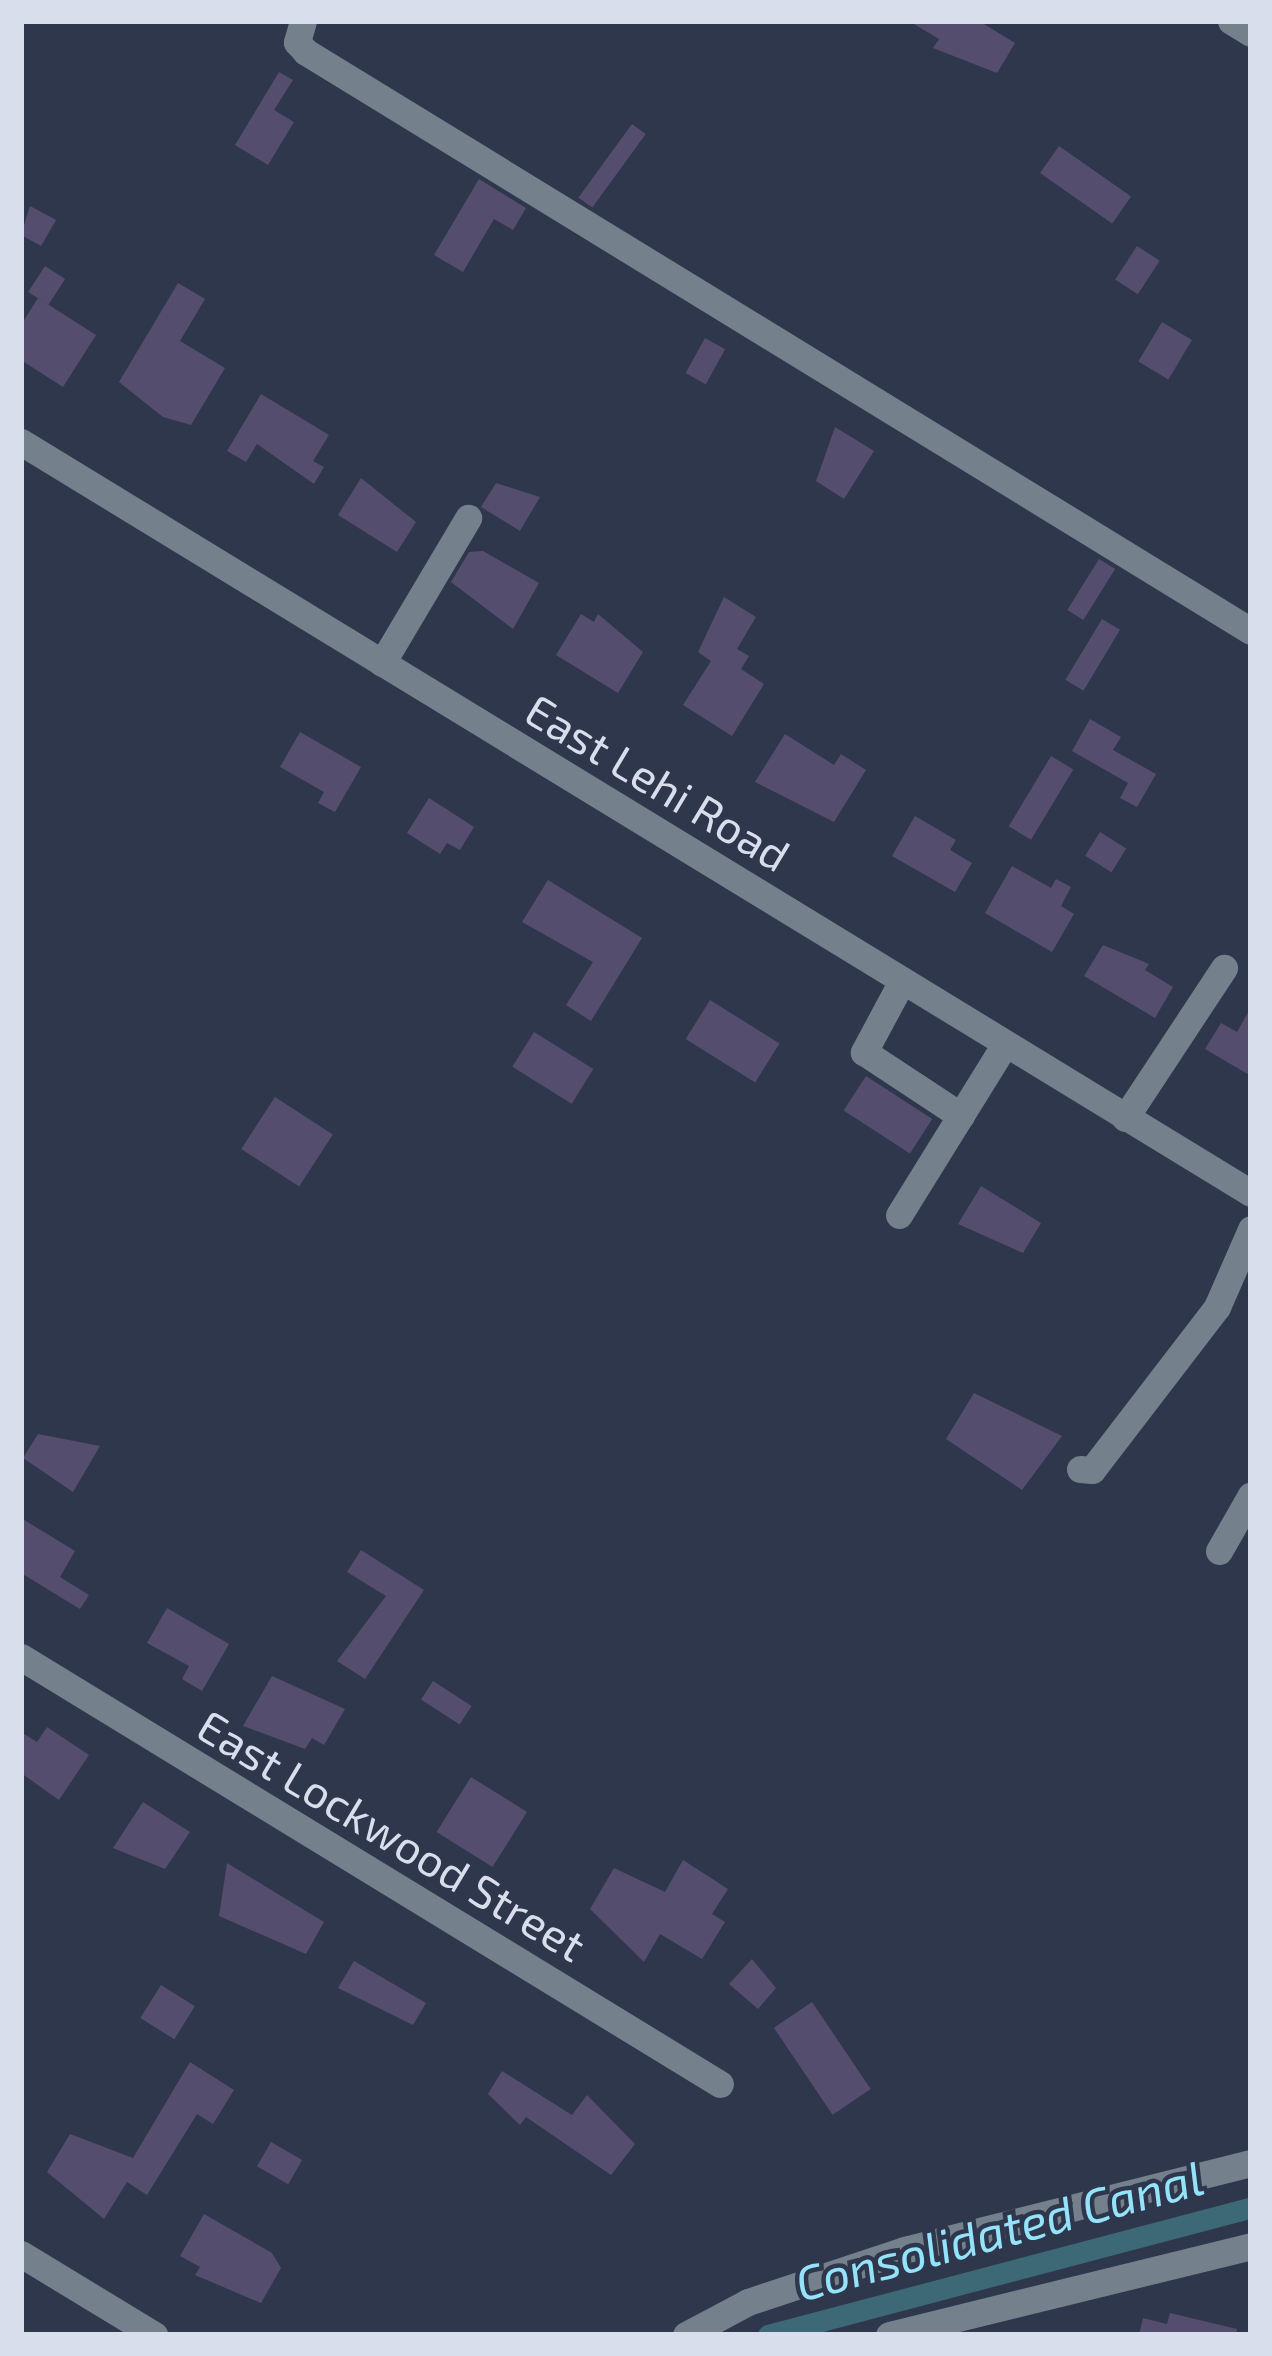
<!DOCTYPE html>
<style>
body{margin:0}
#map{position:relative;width:1272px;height:2356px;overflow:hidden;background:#2f374c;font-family:"Exo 2",sans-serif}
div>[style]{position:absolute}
.canal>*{height:21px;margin:-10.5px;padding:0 10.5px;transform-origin:10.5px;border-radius:10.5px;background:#3d6977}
.building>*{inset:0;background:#554d6e;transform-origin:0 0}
.minor>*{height:27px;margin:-13.5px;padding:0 13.5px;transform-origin:13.5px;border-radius:13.5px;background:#74818d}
span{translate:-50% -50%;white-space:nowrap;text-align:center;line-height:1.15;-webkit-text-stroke:9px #2f374c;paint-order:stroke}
.street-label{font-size:45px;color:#d9deec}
.water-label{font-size:48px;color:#95e3fb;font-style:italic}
.frame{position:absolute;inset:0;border:24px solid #d9deec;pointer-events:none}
</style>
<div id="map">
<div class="canal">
<i style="left:768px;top:2335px;width:500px;rotate:-14.8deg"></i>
</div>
<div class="building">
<i style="clip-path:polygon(909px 21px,979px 21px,1015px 43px,997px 73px,933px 48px,939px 39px)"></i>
<i style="clip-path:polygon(279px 72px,293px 80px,274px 110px,294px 122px,268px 165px,235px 145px)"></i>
<i style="left:632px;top:124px;width:17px;height:91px;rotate:36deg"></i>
<i style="left:1059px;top:146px;width:88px;height:33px;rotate:35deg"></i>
<i style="clip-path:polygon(479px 179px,526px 208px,513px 230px,494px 219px,463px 272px,434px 255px)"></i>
<i style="clip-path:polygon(30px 206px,56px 220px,41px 246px,21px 235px)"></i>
<i style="left:1137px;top:246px;width:27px;height:40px;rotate:33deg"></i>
<i style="left:45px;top:266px;width:24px;height:31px;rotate:33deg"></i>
<i style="clip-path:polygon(178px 283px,205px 299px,180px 341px,225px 368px,191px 425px,163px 417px,119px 382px)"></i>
<i style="clip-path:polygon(38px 298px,96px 335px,63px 387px,24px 362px,21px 325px)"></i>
<i style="left:1162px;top:322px;width:35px;height:46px;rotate:31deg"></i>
<i style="left:705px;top:338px;width:23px;height:40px;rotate:29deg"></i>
<i style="clip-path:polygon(261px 394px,329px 435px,313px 461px,324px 467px,314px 484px,257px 444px,246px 462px,227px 451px)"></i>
<i style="clip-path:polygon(835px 427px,874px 451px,844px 499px,816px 481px)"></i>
<i style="clip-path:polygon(361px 478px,416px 522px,397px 552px,338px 515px)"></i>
<i style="clip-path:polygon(496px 483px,540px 497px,520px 531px,481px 507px)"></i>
<i style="clip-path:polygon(483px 551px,539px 583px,513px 629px,451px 582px,469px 552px)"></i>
<i style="left:1099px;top:559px;width:19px;height:60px;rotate:32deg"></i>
<i style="clip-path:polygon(724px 597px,756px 617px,737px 649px,749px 656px,741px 669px,764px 684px,732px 736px,683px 705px,711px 661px,698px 652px)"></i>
<i style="clip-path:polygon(581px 614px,594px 622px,598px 614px,643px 652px,618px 693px,556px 655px)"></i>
<i style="left:1102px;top:619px;width:21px;height:71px;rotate:31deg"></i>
<i style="clip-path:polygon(1090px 719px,1121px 737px,1113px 750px,1156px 774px,1137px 807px,1120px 798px,1128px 783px,1072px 751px)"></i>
<i style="clip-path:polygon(300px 732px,361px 767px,335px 812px,318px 803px,324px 792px,280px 767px)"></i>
<i style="clip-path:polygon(785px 734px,834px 765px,841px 754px,866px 770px,834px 822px,755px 782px)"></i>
<i style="left:1051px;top:756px;width:26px;height:82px;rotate:31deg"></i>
<i style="clip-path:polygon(429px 798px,474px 827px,460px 850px,447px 843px,440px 854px,407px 833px)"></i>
<i style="clip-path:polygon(915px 816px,956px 840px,950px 850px,972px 863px,955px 892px,892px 856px)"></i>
<i style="left:1100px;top:832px;width:31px;height:28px;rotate:32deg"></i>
<i style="clip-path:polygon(1012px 866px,1051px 888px,1056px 879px,1071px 887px,1061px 906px,1074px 914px,1052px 952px,985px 913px)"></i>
<i style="clip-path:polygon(548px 880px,642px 938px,591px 1021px,566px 1005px,593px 962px,522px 922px)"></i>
<i style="clip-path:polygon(1103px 945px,1149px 964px,1145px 970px,1173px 987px,1155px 1018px,1084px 976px)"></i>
<i style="left:710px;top:1000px;width:82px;height:46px;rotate:32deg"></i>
<i style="clip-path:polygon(1251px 1007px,1251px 1076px,1205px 1049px,1221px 1023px,1237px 1032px)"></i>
<i style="left:534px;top:1032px;width:70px;height:41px;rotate:32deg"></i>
<i style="left:866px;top:1076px;width:79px;height:41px;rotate:33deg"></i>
<i style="left:275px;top:1097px;width:69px;height:62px;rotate:33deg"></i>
<i style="clip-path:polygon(981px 1186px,1041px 1223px,1023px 1253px,958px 1224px)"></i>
<i style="clip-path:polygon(974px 1393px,1062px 1436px,1022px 1490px,946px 1439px)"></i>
<i style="clip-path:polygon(38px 1434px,100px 1446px,73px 1492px,23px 1458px)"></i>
<i style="clip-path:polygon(21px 1518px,75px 1551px,60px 1577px,89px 1595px,80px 1609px,21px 1573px)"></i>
<i style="clip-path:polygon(361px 1550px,424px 1590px,365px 1679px,337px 1661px,386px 1596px,347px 1572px)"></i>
<i style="clip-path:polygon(167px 1608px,229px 1644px,202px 1691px,182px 1679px,189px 1666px,147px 1643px)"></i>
<i style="clip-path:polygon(272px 1676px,345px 1709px,324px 1745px,312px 1738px,305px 1749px,243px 1726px)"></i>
<i style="left:433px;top:1681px;width:46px;height:22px;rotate:33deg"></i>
<i style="clip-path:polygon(47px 1727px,89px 1755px,59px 1800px,21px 1773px,21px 1732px,37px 1742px)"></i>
<i style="left:471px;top:1777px;width:66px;height:65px;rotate:32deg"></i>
<i style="clip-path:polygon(143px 1802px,190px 1832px,165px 1869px,113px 1848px)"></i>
<i style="clip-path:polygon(683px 1860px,728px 1889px,712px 1914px,725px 1922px,702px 1959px,660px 1934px,644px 1962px,590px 1909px,614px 1868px,665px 1892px)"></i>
<i style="clip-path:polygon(227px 1863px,324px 1922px,306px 1954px,219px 1916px)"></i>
<i style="clip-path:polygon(752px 1959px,776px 1988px,758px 2009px,729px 1984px)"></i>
<i style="clip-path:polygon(354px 1961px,426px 2003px,413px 2025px,338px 1988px)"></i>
<i style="left:161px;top:1985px;width:40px;height:39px;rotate:32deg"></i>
<i style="left:812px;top:2002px;width:105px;height:46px;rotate:56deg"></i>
<i style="clip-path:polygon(190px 2062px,234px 2090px,213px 2124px,197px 2114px,147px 2195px,127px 2182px,104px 2219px,47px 2172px,70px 2134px,133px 2158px)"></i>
<i style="clip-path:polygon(502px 2071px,572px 2115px,587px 2095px,635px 2144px,611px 2175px,526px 2117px,520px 2125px,488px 2094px)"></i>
<i style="left:271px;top:2142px;width:36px;height:28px;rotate:30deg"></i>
<i style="clip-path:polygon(204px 2214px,272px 2253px,281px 2268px,261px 2303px,195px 2275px,200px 2267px,180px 2256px)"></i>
<i style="clip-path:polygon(1170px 2313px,1237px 2329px,1236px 2335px,1139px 2335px,1143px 2318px,1167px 2324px)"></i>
</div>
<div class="minor">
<i style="left:303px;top:21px;width:22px;rotate:106deg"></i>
<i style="left:297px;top:42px;width:13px;rotate:48deg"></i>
<i style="left:306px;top:52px;width:1108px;rotate:31.5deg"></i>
<i style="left:1231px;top:21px;width:23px;rotate:31deg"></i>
<i style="left:21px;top:442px;width:1441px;rotate:31.41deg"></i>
<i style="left:382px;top:663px;width:169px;rotate:-59.3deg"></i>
<i style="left:902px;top:981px;width:81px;rotate:118.2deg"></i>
<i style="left:864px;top:1052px;width:116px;rotate:33.4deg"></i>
<i style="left:1125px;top:1118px;width:180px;rotate:-56.6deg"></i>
<i style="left:899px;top:1215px;width:201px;rotate:-58.2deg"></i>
<i style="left:1080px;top:1469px;width:12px;rotate:5deg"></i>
<i style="left:1092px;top:1470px;width:205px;rotate:-52.5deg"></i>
<i style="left:1217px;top:1307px;width:85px;rotate:-66.4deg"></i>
<i style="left:1219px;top:1551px;width:64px;rotate:-60.3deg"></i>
<i style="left:21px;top:1657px;width:819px;rotate:31.42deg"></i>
<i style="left:21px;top:2254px;width:156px;rotate:31.3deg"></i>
<i style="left:686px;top:2335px;width:70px;rotate:-28deg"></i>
<i style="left:748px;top:2302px;width:164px;rotate:-18.4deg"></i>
<i style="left:904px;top:2250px;width:358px;rotate:-14.1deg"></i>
<i style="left:889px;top:2335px;width:373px;rotate:-13.8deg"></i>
</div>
<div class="street-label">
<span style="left:658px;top:782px;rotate:31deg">East Lehi Road</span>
<span style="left:392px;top:1835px;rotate:31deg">East Lockwood Street</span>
</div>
<div class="water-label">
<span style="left:999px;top:2230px;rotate:-15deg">Consolidated Canal</span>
</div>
<div class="frame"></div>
</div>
